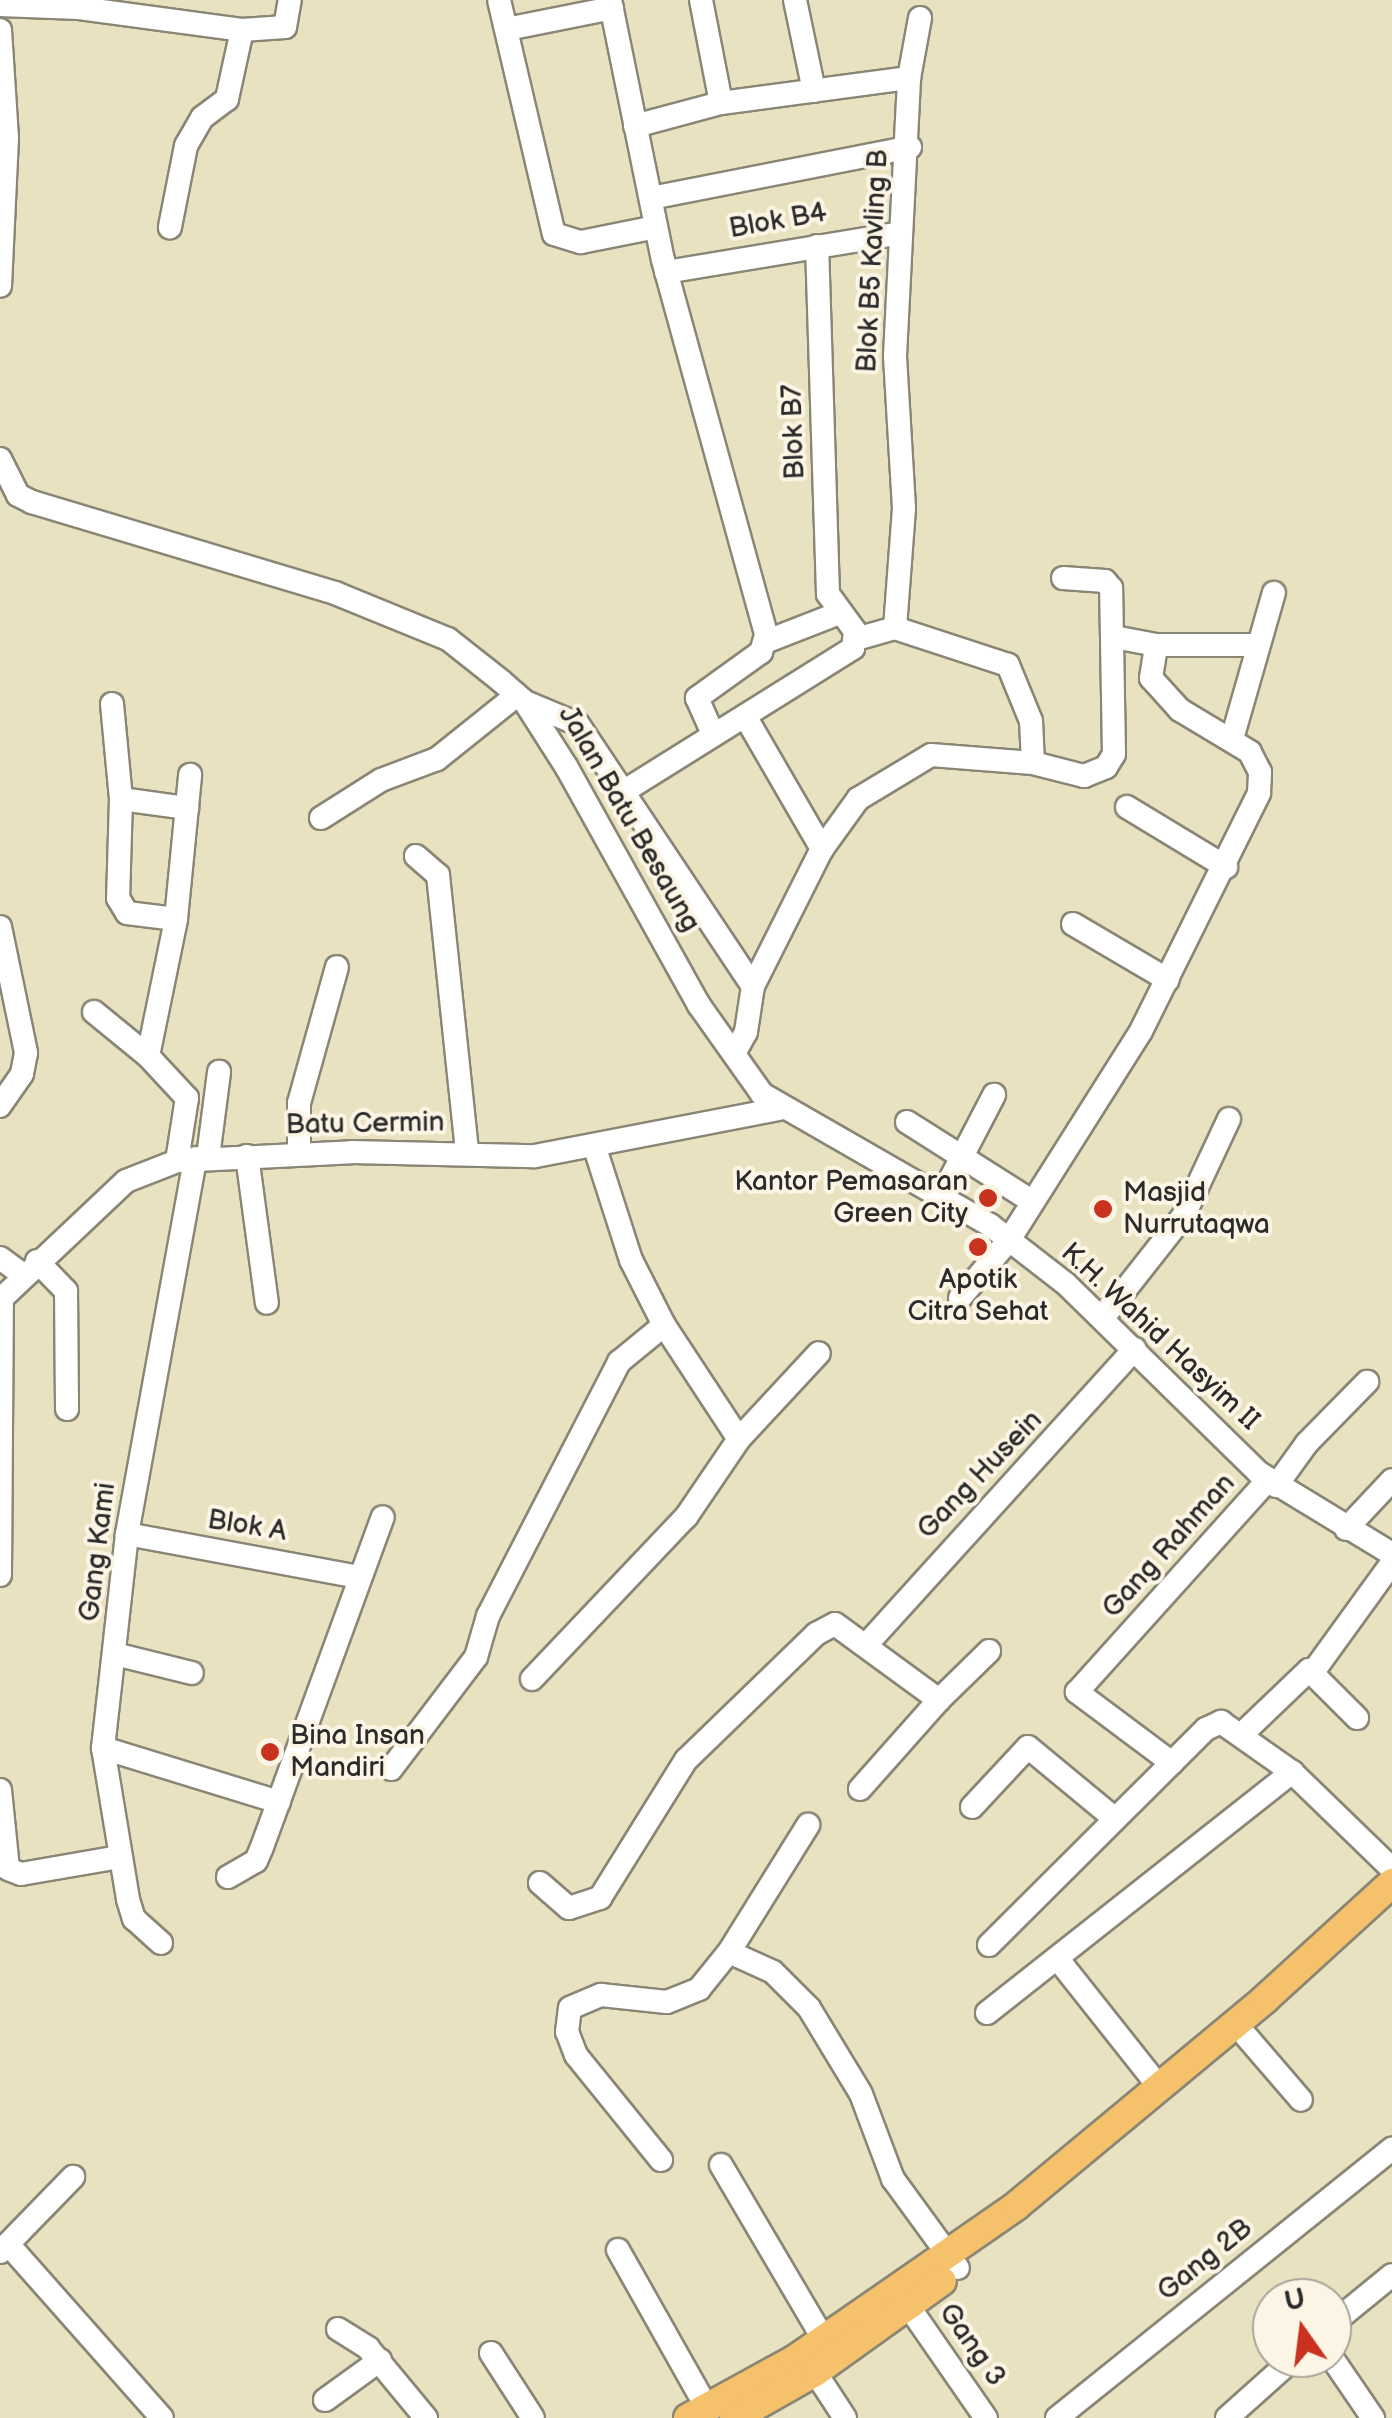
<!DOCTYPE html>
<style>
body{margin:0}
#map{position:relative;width:1392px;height:2418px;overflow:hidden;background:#e9e2c0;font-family:"Balsamiq Sans",sans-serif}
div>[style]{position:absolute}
.roads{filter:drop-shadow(2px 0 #8a8676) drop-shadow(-2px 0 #8a8676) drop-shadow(0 2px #8a8676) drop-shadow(0 -2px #8a8676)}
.minor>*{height:22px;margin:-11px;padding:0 11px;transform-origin:11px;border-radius:11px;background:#fff}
.major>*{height:28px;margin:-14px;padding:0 14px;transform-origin:14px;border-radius:14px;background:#f5c16b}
.dots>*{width:28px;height:28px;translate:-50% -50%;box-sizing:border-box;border:5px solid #fcf5e5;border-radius:50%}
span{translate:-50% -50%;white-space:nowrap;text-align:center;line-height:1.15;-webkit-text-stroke:8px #fcf5e5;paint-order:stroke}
.street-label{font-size:28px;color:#2b2b2b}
.poi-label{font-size:28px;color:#2b2b2b}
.right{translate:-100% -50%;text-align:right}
.left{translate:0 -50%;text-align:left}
.north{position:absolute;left:1252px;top:2278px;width:100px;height:100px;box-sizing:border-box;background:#fcf5e5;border:2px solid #a8a49b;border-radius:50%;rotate:346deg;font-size:28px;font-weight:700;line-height:40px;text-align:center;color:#2b2b2b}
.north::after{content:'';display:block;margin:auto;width:35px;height:45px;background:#c8321e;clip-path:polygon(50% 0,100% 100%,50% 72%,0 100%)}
</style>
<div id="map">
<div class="roads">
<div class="minor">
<i style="left:499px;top:0;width:240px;rotate:76.8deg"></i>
<i style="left:554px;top:234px;width:28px;rotate:17deg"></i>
<i style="left:581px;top:242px;width:76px;rotate:-11.3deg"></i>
<i style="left:610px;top:0;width:265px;rotate:78.5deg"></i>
<i style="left:663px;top:260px;width:389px;rotate:74.6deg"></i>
<i style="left:766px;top:635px;width:18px;rotate:106deg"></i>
<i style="left:761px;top:652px;width:79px;rotate:144.3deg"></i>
<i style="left:697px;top:698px;width:39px;rotate:66deg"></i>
<i style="left:701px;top:0;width:105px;rotate:79deg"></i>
<i style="left:795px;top:0;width:93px;rotate:78.2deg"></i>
<i style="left:0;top:5px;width:79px;rotate:2.2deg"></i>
<i style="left:79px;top:8px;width:164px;rotate:7.7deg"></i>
<i style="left:242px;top:30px;width:71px;rotate:102.3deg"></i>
<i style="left:227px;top:99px;width:31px;rotate:143deg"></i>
<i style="left:202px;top:118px;width:32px;rotate:120deg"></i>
<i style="left:186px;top:146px;width:83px;rotate:101.2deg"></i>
<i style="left:507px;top:29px;width:107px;rotate:-11.3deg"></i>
<i style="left:0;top:30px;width:108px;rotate:86.3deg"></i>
<i style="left:7px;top:138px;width:148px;rotate:92.7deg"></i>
<i style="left:242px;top:30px;width:43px;rotate:-4deg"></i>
<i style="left:285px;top:27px;width:27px;rotate:-80deg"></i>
<i style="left:635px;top:126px;width:89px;rotate:-15deg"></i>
<i style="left:721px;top:103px;width:190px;rotate:-7.6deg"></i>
<i style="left:651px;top:198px;width:264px;rotate:-11.1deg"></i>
<i style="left:666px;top:272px;width:238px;rotate:-9.4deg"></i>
<i style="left:0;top:459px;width:40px;rotate:63.4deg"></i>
<i style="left:18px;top:495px;width:16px;rotate:27deg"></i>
<i style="left:32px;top:502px;width:316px;rotate:16.7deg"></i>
<i style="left:335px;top:593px;width:122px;rotate:22.2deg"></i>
<i style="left:448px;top:639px;width:68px;rotate:38.4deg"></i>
<i style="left:501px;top:681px;width:32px;rotate:41deg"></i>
<i style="left:525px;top:702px;width:78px;rotate:57.5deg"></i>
<i style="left:567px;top:768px;width:271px;rotate:60.9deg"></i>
<i style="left:699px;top:1005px;width:109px;rotate:54.7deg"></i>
<i style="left:762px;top:1094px;width:263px;rotate:29.9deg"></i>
<i style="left:990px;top:1225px;width:96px;rotate:37.8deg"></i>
<i style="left:1066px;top:1284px;width:270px;rotate:44.4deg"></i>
<i style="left:1259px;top:1473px;width:156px;rotate:31.3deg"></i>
<i style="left:895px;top:628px;width:120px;rotate:-85.7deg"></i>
<i style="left:904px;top:508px;width:152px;rotate:-93.4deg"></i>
<i style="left:895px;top:356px;width:278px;rotate:-87.1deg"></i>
<i style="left:909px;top:78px;width:61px;rotate:-79.6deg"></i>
<i style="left:1114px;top:637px;width:43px;rotate:10.8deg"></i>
<i style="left:1156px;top:645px;width:101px"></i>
<i style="left:765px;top:642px;width:77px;rotate:-21.3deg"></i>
<i style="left:525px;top:702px;width:57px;rotate:22.5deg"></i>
<i style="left:578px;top:724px;width:315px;rotate:56.3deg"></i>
<i style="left:753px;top:986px;width:47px;rotate:98.7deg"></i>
<i style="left:746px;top:1032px;width:25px;rotate:119deg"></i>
<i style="left:112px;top:704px;width:95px;rotate:84.6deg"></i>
<i style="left:121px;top:799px;width:99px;rotate:91.7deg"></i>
<i style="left:118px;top:898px;width:17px;rotate:59deg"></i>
<i style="left:127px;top:913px;width:49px;rotate:7deg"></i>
<i style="left:745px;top:716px;width:154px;rotate:59.9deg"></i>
<i style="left:1232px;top:739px;width:152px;rotate:-74deg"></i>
<i style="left:1033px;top:763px;width:53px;rotate:14.3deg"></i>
<i style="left:1084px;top:776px;width:24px;rotate:-22deg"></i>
<i style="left:1106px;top:767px;width:15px;rotate:-58deg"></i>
<i style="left:1114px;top:754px;width:166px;rotate:-91deg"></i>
<i style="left:1111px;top:588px;width:9px;rotate:-131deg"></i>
<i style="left:1105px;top:581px;width:42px;rotate:-175.9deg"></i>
<i style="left:626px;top:790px;width:268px;rotate:-32deg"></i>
<i style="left:853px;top:648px;width:17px;rotate:-83deg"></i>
<i style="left:855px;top:631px;width:46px;rotate:-126.1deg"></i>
<i style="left:828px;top:594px;width:348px;rotate:-91.8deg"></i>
<i style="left:121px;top:799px;width:67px;rotate:7.8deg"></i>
<i style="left:1127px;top:807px;width:116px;rotate:31.2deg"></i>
<i style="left:321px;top:818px;width:71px;rotate:-32.3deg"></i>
<i style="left:381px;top:780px;width:60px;rotate:-20.6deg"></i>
<i style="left:437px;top:759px;width:102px;rotate:-38.7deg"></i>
<i style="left:416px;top:856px;width:29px;rotate:41deg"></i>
<i style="left:438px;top:875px;width:279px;rotate:84deg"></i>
<i style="left:1073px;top:924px;width:110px;rotate:30.5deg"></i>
<i style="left:0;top:927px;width:129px;rotate:78.3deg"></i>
<i style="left:26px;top:1053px;width:21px;rotate:101deg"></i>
<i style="left:22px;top:1074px;width:39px;rotate:125deg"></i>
<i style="left:753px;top:986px;width:153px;rotate:-63.3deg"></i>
<i style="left:822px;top:849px;width:62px;rotate:-54.2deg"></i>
<i style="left:858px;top:799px;width:85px;rotate:-31.1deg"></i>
<i style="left:931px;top:755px;width:102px;rotate:4.5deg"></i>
<i style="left:1033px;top:763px;width:42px;rotate:-92.7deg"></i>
<i style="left:1031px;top:721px;width:61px;rotate:-112.3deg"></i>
<i style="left:1008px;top:665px;width:119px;rotate:-161.9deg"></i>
<i style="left:895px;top:628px;width:41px;rotate:164.2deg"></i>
<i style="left:94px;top:1012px;width:70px;rotate:39.2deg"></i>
<i style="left:907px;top:1122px;width:149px;rotate:32.4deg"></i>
<i style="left:594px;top:1145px;width:121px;rotate:72.2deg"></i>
<i style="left:631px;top:1260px;width:73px;rotate:63.1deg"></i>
<i style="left:664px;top:1325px;width:136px;rotate:56.7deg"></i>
<i style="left:299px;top:1154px;width:51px;rotate:-90deg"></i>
<i style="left:299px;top:1103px;width:141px;rotate:-74.4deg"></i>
<i style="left:247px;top:1156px;width:148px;rotate:82.3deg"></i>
<i style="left:208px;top:1157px;width:86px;rotate:-82.6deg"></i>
<i style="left:177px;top:1161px;width:64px;rotate:-81deg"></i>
<i style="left:187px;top:1098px;width:57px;rotate:-132.9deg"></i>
<i style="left:148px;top:1056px;width:140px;rotate:-78.4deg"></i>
<i style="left:176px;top:919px;width:145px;rotate:-84.4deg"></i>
<i style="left:942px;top:1195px;width:113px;rotate:-62.5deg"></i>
<i style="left:0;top:1258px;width:29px;rotate:36deg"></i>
<i style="left:37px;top:1261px;width:42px;rotate:46deg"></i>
<i style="left:66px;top:1291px;width:118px;rotate:89.5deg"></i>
<i style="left:960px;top:1298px;width:76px;rotate:-49.8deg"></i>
<i style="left:1009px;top:1240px;width:247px;rotate:-57.7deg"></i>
<i style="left:1141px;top:1031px;width:266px;rotate:-63.6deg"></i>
<i style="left:1259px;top:793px;width:21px;rotate:-87deg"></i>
<i style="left:1260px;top:772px;width:22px;rotate:-117deg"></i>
<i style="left:1250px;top:752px;width:82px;rotate:-149deg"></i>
<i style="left:1180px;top:710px;width:43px;rotate:-132.2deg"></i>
<i style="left:1151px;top:678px;width:33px;rotate:-81deg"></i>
<i style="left:0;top:1300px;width:173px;rotate:-43.4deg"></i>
<i style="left:126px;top:1181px;width:55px;rotate:-21.4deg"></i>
<i style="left:177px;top:1161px;width:175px;rotate:-2.9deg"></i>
<i style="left:352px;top:1152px;width:183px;rotate:1.3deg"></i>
<i style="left:535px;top:1156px;width:248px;rotate:-10.9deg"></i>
<i style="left:1103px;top:1318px;width:131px;rotate:-51.8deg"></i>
<i style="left:1184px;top:1215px;width:106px;rotate:-64.9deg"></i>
<i style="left:1276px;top:1486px;width:53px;rotate:-54.2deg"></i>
<i style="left:1307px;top:1443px;width:86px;rotate:-45.5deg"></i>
<i style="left:1346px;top:1529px;width:67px;rotate:-46.8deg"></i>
<i style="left:127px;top:1534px;width:235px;rotate:10.5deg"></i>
<i style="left:0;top:1575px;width:277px;rotate:-89.6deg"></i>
<i style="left:868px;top:1643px;width:397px;rotate:-47.8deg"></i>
<i style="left:115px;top:1654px;width:79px;rotate:13.9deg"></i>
<i style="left:1313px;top:1672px;width:135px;rotate:-54.1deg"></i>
<i style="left:532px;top:1679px;width:224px;rotate:-46.5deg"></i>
<i style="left:686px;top:1517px;width:94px;rotate:-55.8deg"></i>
<i style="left:739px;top:1439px;width:117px;rotate:-47.1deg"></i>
<i style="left:939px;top:1700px;width:70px;rotate:-44.4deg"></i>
<i style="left:1241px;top:1735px;width:94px;rotate:-43.7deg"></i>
<i style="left:1309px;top:1670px;width:68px;rotate:45deg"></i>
<i style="left:103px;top:1748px;width:184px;rotate:17.1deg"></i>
<i style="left:1172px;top:1763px;width:119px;rotate:-143.2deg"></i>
<i style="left:1077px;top:1692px;width:285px;rotate:-48deg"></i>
<i style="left:391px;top:1769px;width:141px;rotate:-52.8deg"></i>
<i style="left:476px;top:1657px;width:43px;rotate:-73.7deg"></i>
<i style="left:488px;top:1616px;width:286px;rotate:-62.7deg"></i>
<i style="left:619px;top:1362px;width:58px;rotate:-39.4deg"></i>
<i style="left:0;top:1790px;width:79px;rotate:84.2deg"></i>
<i style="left:8px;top:1869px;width:14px;rotate:21deg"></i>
<i style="left:21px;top:1874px;width:99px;rotate:-9.8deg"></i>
<i style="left:972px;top:1807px;width:82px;rotate:-47deg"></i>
<i style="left:1028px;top:1747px;width:113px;rotate:39.6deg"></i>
<i style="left:228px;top:1877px;width:32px;rotate:-30deg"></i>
<i style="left:256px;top:1861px;width:15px;rotate:-67deg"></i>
<i style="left:262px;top:1847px;width:351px;rotate:-69.9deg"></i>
<i style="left:540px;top:1883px;width:38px;rotate:41deg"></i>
<i style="left:569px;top:1908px;width:33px;rotate:-18deg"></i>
<i style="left:600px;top:1898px;width:163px;rotate:-58.1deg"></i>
<i style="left:686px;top:1760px;width:181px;rotate:-44.1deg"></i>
<i style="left:816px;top:1634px;width:21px;rotate:-28deg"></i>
<i style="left:835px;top:1624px;width:129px;rotate:36.2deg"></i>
<i style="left:939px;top:1700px;width:119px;rotate:131.6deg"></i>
<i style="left:161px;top:1943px;width:36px;rotate:-138deg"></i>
<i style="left:134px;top:1919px;width:21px;rotate:-107deg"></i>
<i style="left:128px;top:1899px;width:153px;rotate:-99.4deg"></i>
<i style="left:103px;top:1748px;width:215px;rotate:-83.6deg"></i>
<i style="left:127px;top:1534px;width:382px;rotate:-79.7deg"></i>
<i style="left:989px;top:1945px;width:306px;rotate:-44.9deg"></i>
<i style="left:1206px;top:1729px;width:17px;rotate:-25deg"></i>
<i style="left:1221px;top:1722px;width:87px;rotate:35.2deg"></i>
<i style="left:1292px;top:1772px;width:139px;rotate:44.1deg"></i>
<i style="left:729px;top:1952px;width:48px;rotate:24.4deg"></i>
<i style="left:773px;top:1972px;width:51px;rotate:45deg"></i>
<i style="left:809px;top:2008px;width:100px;rotate:58.8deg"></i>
<i style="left:861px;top:2094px;width:91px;rotate:69.4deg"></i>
<i style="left:893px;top:2179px;width:110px;rotate:53.9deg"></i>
<i style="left:1057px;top:1958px;width:166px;rotate:51.6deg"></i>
<i style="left:987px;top:2013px;width:389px;rotate:-38.3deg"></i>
<i style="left:1246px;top:2036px;width:84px;rotate:49.3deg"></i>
<i style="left:661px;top:2160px;width:135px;rotate:-129deg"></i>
<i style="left:576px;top:2055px;width:25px;rotate:-111deg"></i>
<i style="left:567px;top:2032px;width:24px;rotate:-83deg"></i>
<i style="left:570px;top:2008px;width:34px;rotate:-23deg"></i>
<i style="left:601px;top:1995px;width:66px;rotate:6.1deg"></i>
<i style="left:667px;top:2002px;width:35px;rotate:-22deg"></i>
<i style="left:699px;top:1989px;width:48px;rotate:-51deg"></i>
<i style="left:729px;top:1952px;width:150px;rotate:-58.1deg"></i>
<i style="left:721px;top:2165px;width:203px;rotate:59.5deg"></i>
<i style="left:8px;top:2244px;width:232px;rotate:48.5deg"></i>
<i style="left:618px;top:2250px;width:181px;rotate:60.6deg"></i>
<i style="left:0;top:2252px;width:105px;rotate:-45.8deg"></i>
<i style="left:909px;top:2307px;width:135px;rotate:55.3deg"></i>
<i style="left:1332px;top:2324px;width:77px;rotate:-39.2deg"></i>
<i style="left:338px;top:2329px;width:36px;rotate:32deg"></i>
<i style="left:368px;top:2348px;width:91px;rotate:50.4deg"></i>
<i style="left:491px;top:2353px;width:77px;rotate:57.1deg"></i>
<i style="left:1332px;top:2358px;width:73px;rotate:55.7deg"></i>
<i style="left:815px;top:2372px;width:55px;rotate:56.9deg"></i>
<i style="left:325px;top:2400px;width:68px;rotate:-36deg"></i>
<i style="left:1057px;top:2418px;width:430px;rotate:-38.8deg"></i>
<i style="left:1227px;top:2418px;width:90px;rotate:-41.8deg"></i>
</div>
<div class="major">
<i style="left:688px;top:2418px;width:121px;rotate:-28.7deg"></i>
<i style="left:794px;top:2360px;width:270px;rotate:-34.7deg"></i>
<i style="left:1016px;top:2206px;width:324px;rotate:-39.7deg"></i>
<i style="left:1265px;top:1999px;width:172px;rotate:-42.4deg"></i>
<i style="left:734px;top:2418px;width:93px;rotate:-29.6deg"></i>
<i style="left:815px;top:2372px;width:156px;rotate:-35.6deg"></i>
</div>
</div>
<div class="dots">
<i style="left:988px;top:1198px;background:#c8321e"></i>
<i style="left:1103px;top:1209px;background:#c8321e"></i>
<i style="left:978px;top:1247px;background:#c8321e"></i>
<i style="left:270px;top:1752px;background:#c8321e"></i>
</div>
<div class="street-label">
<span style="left:778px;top:221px;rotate:-10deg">Blok B4</span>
<span style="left:873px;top:261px;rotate:-87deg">Blok B5 Kavling B</span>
<span style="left:794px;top:432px;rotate:-92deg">Blok B7</span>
<span style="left:629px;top:819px;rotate:60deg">Jalan Batu Besaung</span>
<span style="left:365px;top:1124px;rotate:-1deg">Batu Cermin</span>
<span style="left:1160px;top:1337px;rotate:43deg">K.H. Wahid Hasyim II</span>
<span style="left:980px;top:1475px;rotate:-46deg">Gang Husein</span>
<span style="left:247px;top:1526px;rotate:9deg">Blok A</span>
<span style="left:1169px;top:1546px;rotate:-48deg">Gang Rahman</span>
<span style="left:98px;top:1552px;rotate:-83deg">Gang Kami</span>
<span style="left:1205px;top:2260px;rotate:-39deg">Gang 2B</span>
<span style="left:972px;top:2345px;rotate:55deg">Gang 3</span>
</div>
<div class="poi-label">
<span class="right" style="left:968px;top:1198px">Kantor Pemasaran<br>Green City</span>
<span class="left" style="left:1123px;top:1209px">Masjid<br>Nurrutaqwa</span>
<span style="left:978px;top:1296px">Apotik<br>Citra Sehat</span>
<span class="left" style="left:290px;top:1752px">Bina Insan<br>Mandiri</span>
</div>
<div class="north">U</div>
</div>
